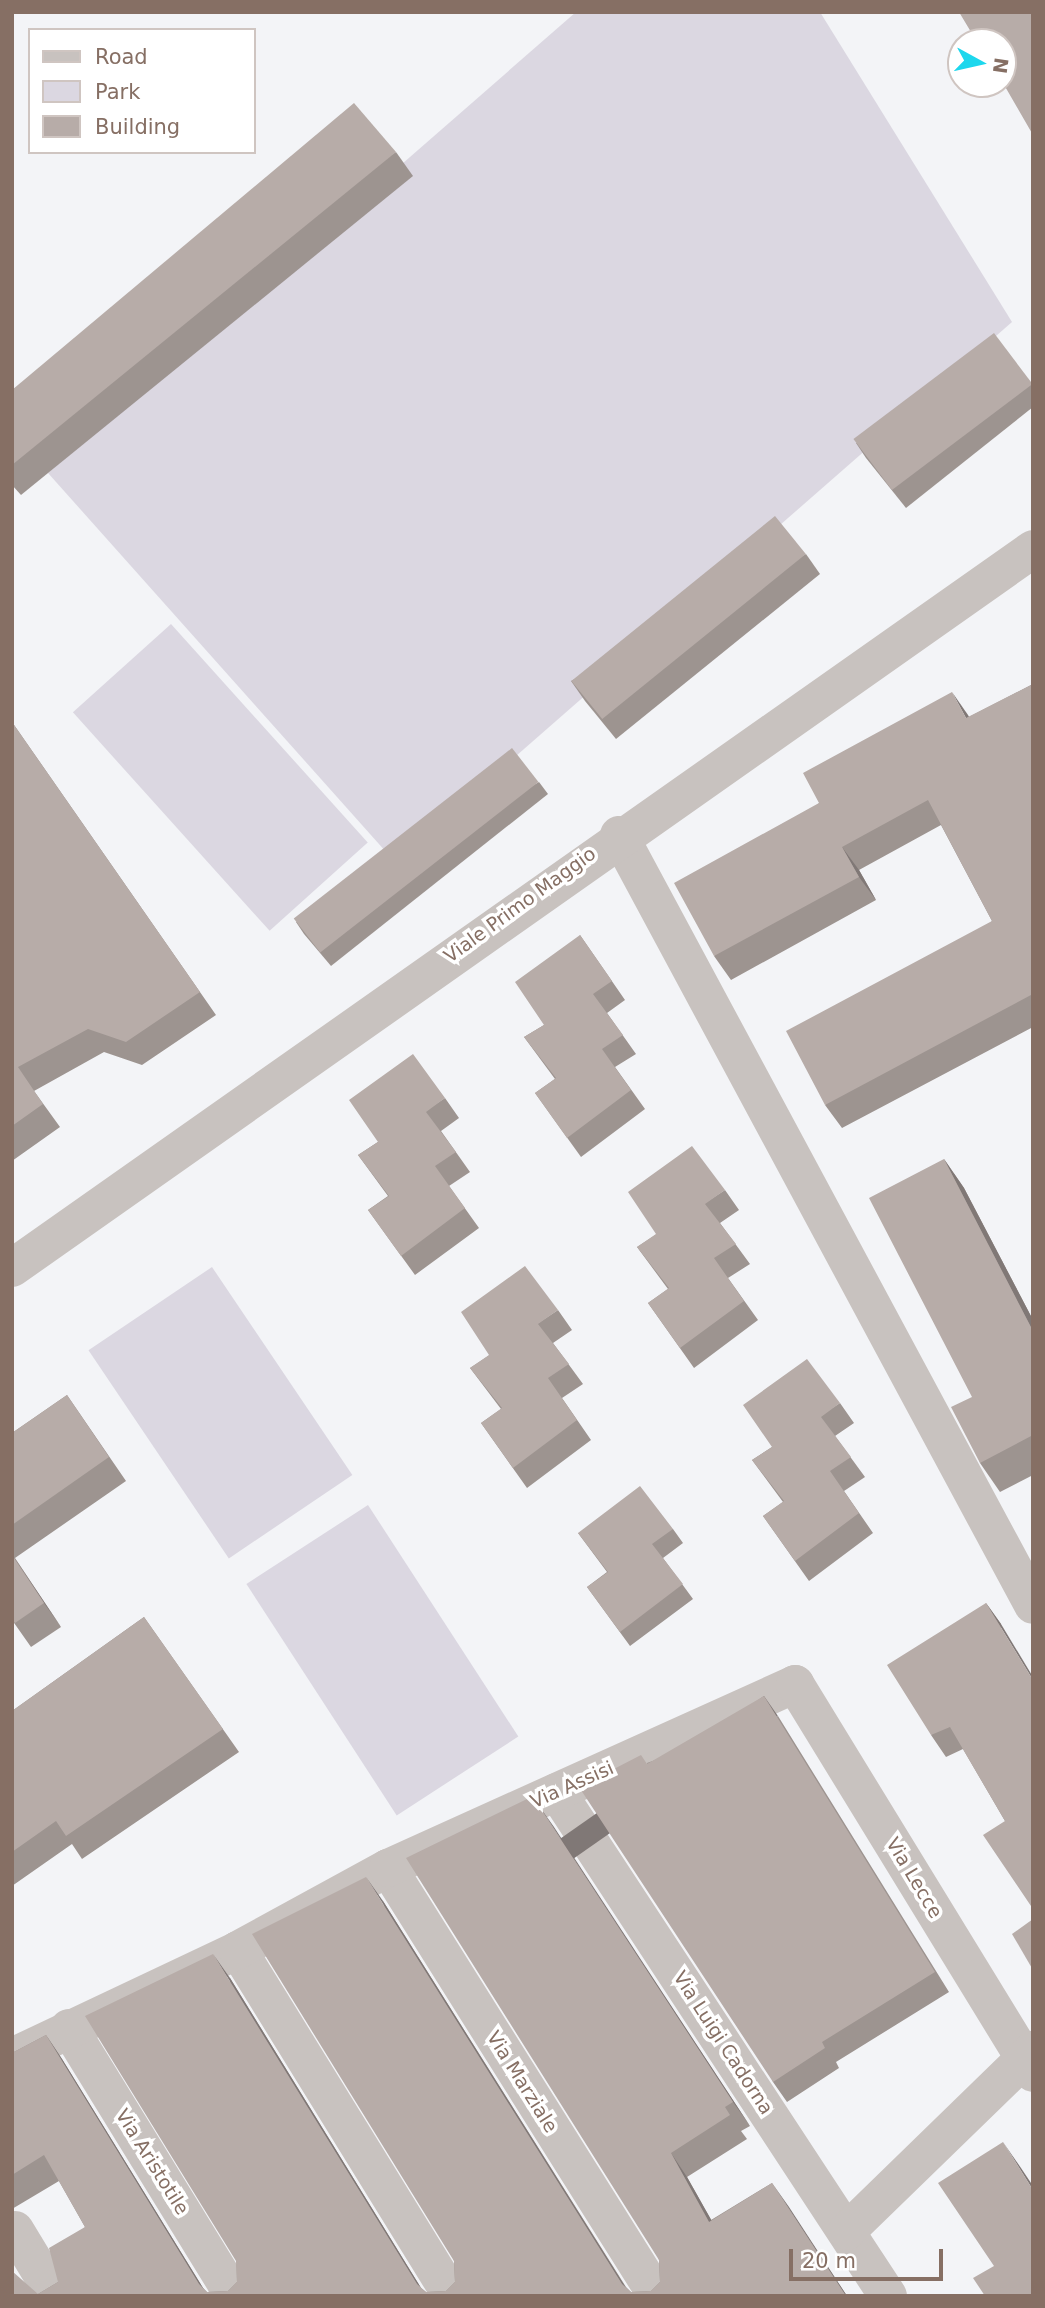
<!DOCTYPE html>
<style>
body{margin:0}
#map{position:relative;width:1045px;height:2308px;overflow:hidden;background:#f3f4f7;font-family:"DejaVu Sans",sans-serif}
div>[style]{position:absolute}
.green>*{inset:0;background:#dbd7e1;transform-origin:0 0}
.minor>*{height:38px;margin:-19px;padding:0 19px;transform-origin:19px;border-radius:19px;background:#c8c2bf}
.wall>*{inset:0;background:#9d9490}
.shaded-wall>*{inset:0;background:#807876;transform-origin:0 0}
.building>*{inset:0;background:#b7aca8;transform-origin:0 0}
span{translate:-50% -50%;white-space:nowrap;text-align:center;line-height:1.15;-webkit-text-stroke:7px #fff;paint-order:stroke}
.street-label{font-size:19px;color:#866f64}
.frame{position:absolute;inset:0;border:14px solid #866f64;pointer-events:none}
.legend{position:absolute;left:28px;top:28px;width:228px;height:126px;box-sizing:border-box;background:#fff;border:2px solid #cfc5c1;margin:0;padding:9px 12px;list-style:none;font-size:21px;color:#866f64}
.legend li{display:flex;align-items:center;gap:14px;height:35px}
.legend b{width:35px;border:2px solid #cfc5c1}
.north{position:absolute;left:947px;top:28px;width:70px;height:70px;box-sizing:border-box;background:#fff;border:2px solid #cfc5c1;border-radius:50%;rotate:98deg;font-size:19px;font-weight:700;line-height:28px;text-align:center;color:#866f64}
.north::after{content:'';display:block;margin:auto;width:24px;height:32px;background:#1dd7ed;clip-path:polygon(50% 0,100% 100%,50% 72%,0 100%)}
.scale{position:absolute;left:789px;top:2249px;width:154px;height:32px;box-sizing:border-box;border:4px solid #866f64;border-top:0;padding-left:9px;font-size:21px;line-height:24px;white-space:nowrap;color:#866f64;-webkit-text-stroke:5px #fff;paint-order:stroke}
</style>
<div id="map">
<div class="green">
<i style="clip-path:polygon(576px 12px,820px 12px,1012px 322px,395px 862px,48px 473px)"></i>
<i style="left:171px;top:624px;width:294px;height:132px;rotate:48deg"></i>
<i style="left:212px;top:1267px;width:251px;height:149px;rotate:56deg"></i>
<i style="left:368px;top:1505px;width:276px;height:145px;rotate:57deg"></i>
</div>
<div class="minor">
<i style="left:619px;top:835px;width:874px;rotate:61.73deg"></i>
<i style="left:12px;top:1268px;width:1249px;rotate:-35.15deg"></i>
<i style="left:557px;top:1792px;width:603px;rotate:56.71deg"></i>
<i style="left:388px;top:1868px;width:506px;rotate:57.85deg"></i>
<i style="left:238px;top:1950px;width:407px;rotate:58.3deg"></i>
<i style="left:69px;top:2028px;width:315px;rotate:58.4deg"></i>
<i style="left:12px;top:2057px;width:250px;rotate:-25.3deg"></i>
<i style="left:238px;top:1950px;width:171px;rotate:-28.7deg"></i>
<i style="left:388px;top:1868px;width:447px;rotate:-24.3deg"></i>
<i style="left:795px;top:1684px;width:456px;rotate:58.5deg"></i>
<i style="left:15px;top:2230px;width:77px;rotate:58.8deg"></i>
<i style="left:847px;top:2231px;width:260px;rotate:-44.2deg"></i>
</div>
<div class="wall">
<i style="clip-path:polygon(396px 152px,413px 176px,21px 495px,12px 485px,12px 390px)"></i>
<i style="clip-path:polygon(1033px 383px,1033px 407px,906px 508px,866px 458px,856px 443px)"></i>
<i style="clip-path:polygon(806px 554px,820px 574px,616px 739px,585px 701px,571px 681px)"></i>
<i style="clip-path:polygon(1033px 684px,1033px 1027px,842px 1128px,825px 1105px,992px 921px,941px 825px,859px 870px,876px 900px,731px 980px,714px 956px,819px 803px,969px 717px)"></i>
<i style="clip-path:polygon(12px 722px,216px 1015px,142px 1065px,104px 1052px,34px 1091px,60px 1127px,12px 1161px)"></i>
<i style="clip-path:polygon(539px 782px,548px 794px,331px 966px,304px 934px,296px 922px)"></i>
<i style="clip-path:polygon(580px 935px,625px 1000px,607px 1013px,636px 1054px,615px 1067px,645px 1109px,581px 1157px,535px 1093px,555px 1079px,524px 1037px,544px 1025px)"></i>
<i style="clip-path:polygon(445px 1098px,459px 1118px,441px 1131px,470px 1172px,449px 1186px,479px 1228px,415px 1275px,368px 1210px,388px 1196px,358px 1155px)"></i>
<i style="clip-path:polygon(944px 1159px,964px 1188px,1033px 1320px,1033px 1475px,1000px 1492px,980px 1463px)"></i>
<i style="clip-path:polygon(725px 1190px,739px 1210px,720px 1223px,750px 1264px,728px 1278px,758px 1320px,694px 1368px,648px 1303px,668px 1289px,637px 1247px)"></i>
<i style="clip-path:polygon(558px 1310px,572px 1330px,553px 1343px,583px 1384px,562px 1398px,591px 1440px,527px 1488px,481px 1423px,501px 1409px,470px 1368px)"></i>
<i style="clip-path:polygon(67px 1395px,126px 1481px,15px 1558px,61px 1627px,31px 1647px,12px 1620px,12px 1433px)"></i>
<i style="clip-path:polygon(840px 1403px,854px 1423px,835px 1436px,865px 1477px,844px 1491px,873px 1533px,809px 1581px,763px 1516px,783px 1502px,752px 1460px)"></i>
<i style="clip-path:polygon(673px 1529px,683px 1543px,663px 1558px,693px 1599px,630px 1646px,587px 1587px,607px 1572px,578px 1533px)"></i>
<i style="clip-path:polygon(986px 1603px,1001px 1624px,1005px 1821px,963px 1749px,946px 1757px,931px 1735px)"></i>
<i style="clip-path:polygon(144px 1617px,239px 1752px,82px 1859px,72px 1844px,12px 1886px,12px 1711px)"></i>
<i style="clip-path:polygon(778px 1716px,949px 1992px,836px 2062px,839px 2068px,787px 2102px,773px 2082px,647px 1763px)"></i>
<i style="clip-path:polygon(537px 1803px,750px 2126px,741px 2131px,747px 2139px,687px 2177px,711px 2220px,772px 2183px,847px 2296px,12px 2296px,38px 2294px,58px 2282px,85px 2227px,59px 2181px,12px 2209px,12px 2053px,46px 2035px,62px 2059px,203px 2288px,207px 2292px,228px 2291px,237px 2282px,230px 1978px,421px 2288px,426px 2292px,446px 2291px,455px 2282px,454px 2261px,383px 1901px,626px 2287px,631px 2292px,651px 2291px,660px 2282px,659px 2260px)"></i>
</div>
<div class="shaded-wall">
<i style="clip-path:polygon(952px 692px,968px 715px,983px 742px,966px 718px)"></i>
<i style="clip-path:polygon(842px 847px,859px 870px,876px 900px,859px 877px)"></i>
<i style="clip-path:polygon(944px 1159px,964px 1188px,1033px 1320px,1033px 1331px)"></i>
<i style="clip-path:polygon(12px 1554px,61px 1627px,44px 1603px)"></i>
<i style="clip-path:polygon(986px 1603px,1001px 1624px,1033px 1677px,1033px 1680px)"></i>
<i style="left:764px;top:1696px;width:24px;height:325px;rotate:55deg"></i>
<i style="clip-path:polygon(537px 1803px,554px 1827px,750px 2126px,733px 2102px)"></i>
<i style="clip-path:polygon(366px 1877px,383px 1901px,631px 2296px,622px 2284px)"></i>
<i style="clip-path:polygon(213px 1954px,230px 1978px,426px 2296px,417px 2284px)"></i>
<i style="clip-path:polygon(46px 2035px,62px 2059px,208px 2296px,199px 2284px)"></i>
<i style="clip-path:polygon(1003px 2142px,1021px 2168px,1033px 2186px,1033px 2190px)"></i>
<i style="clip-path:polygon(671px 2153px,687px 2177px,726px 2246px,709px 2222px)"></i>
<i style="clip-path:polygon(772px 2183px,789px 2207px,847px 2296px,846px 2296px)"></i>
</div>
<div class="building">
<i style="clip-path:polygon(959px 12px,1033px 12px,1033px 135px,1003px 83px,1003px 42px,977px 42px)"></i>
<i style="clip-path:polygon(354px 103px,396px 152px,12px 465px,12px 390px)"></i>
<i style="left:994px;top:333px;width:64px;height:176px;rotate:53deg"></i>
<i style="left:775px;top:516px;width:49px;height:262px;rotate:51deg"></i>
<i style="clip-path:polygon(1033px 684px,1033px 783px,1031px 784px,1033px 787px,1033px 999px,1031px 995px,825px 1105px,786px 1031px,992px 921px,928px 800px,842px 847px,859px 877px,714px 956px,674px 883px,819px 803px,803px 773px,952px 692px,966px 718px)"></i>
<i style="clip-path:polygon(12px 722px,200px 992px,126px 1042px,88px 1029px,18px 1067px,43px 1104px,12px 1126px)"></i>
<i style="left:512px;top:748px;width:43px;height:277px;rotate:52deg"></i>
<i style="clip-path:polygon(580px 935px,612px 981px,593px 994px,623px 1035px,602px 1049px,631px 1090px,567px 1138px,535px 1093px,556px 1078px,524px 1037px,544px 1025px,515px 982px)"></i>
<i style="clip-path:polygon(413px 1054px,445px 1098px,426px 1112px,456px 1152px,435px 1166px,465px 1208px,401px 1256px,368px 1210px,389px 1196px,358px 1155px,378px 1142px,349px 1100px)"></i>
<i style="clip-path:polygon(692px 1146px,725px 1190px,705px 1204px,736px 1244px,714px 1258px,744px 1301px,680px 1348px,648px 1303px,669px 1288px,637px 1247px,656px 1234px,628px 1192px)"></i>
<i style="clip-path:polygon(944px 1159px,1033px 1331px,1033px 1435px,980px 1463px,951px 1407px,972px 1397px,869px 1198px)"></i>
<i style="clip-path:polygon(525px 1266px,558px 1310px,538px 1324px,569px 1364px,548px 1378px,577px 1420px,513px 1468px,481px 1423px,502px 1408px,470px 1368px,489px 1355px,461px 1312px)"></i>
<i style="clip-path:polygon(807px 1359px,840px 1403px,821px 1417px,851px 1457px,830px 1471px,859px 1513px,795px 1561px,763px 1516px,784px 1501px,752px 1460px,772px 1447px,743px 1405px)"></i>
<i style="clip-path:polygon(67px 1395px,109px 1457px,12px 1525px,12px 1433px)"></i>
<i style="clip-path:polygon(640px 1486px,673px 1529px,652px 1544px,683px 1584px,620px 1632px,587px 1587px,608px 1572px,578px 1533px)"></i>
<i style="clip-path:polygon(12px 1555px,44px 1603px,15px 1623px,12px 1620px)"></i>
<i style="clip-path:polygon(986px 1603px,1033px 1680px,1033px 1909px,983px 1835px,1005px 1821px,950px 1727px,931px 1735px,887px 1665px)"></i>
<i style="clip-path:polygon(144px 1617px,223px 1729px,66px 1836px,56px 1821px,12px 1852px,12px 1711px)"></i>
<i style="clip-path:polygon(764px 1696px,935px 1972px,822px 2042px,825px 2048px,773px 2082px,579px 1787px,641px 1755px,647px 1764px)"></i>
<i style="clip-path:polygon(527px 1799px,537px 1803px,733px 2102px,725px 2107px,730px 2115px,671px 2153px,709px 2222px,772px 2183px,846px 2296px,12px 2296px,12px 2271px,38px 2294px,58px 2282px,49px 2248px,85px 2227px,44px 2155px,12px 2175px,12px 2053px,46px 2035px,199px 2284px,207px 2292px,228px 2291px,237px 2282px,236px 2261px,85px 2016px,213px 1954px,417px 2284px,426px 2292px,446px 2291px,455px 2282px,454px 2261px,252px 1934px,366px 1877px,622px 2284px,631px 2292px,651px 2291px,660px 2282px,659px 2260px,406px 1858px)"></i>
<i style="clip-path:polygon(1033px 1919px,1033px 1970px,1012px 1934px)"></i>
<i style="clip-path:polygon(1003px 2142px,1033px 2190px,1033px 2296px,985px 2296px,973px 2278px,994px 2266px,938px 2183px)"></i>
</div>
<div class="street-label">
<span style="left:520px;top:905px;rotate:-36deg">Viale Primo Maggio</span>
<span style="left:572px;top:1785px;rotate:-24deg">Via Assisi</span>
<span style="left:914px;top:1878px;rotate:59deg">Via Lecce</span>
<span style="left:723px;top:2043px;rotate:57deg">Via Luigi Cadorna</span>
<span style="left:522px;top:2082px;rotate:58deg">Via Marziale</span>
<span style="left:152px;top:2162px;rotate:58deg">Via Aristotile</span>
</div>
<div class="frame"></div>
<ul class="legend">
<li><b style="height:9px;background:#c8c2bf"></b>Road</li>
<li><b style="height:19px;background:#dbd7e1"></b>Park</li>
<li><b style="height:19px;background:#b7aca8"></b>Building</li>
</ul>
<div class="north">N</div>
<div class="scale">20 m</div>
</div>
